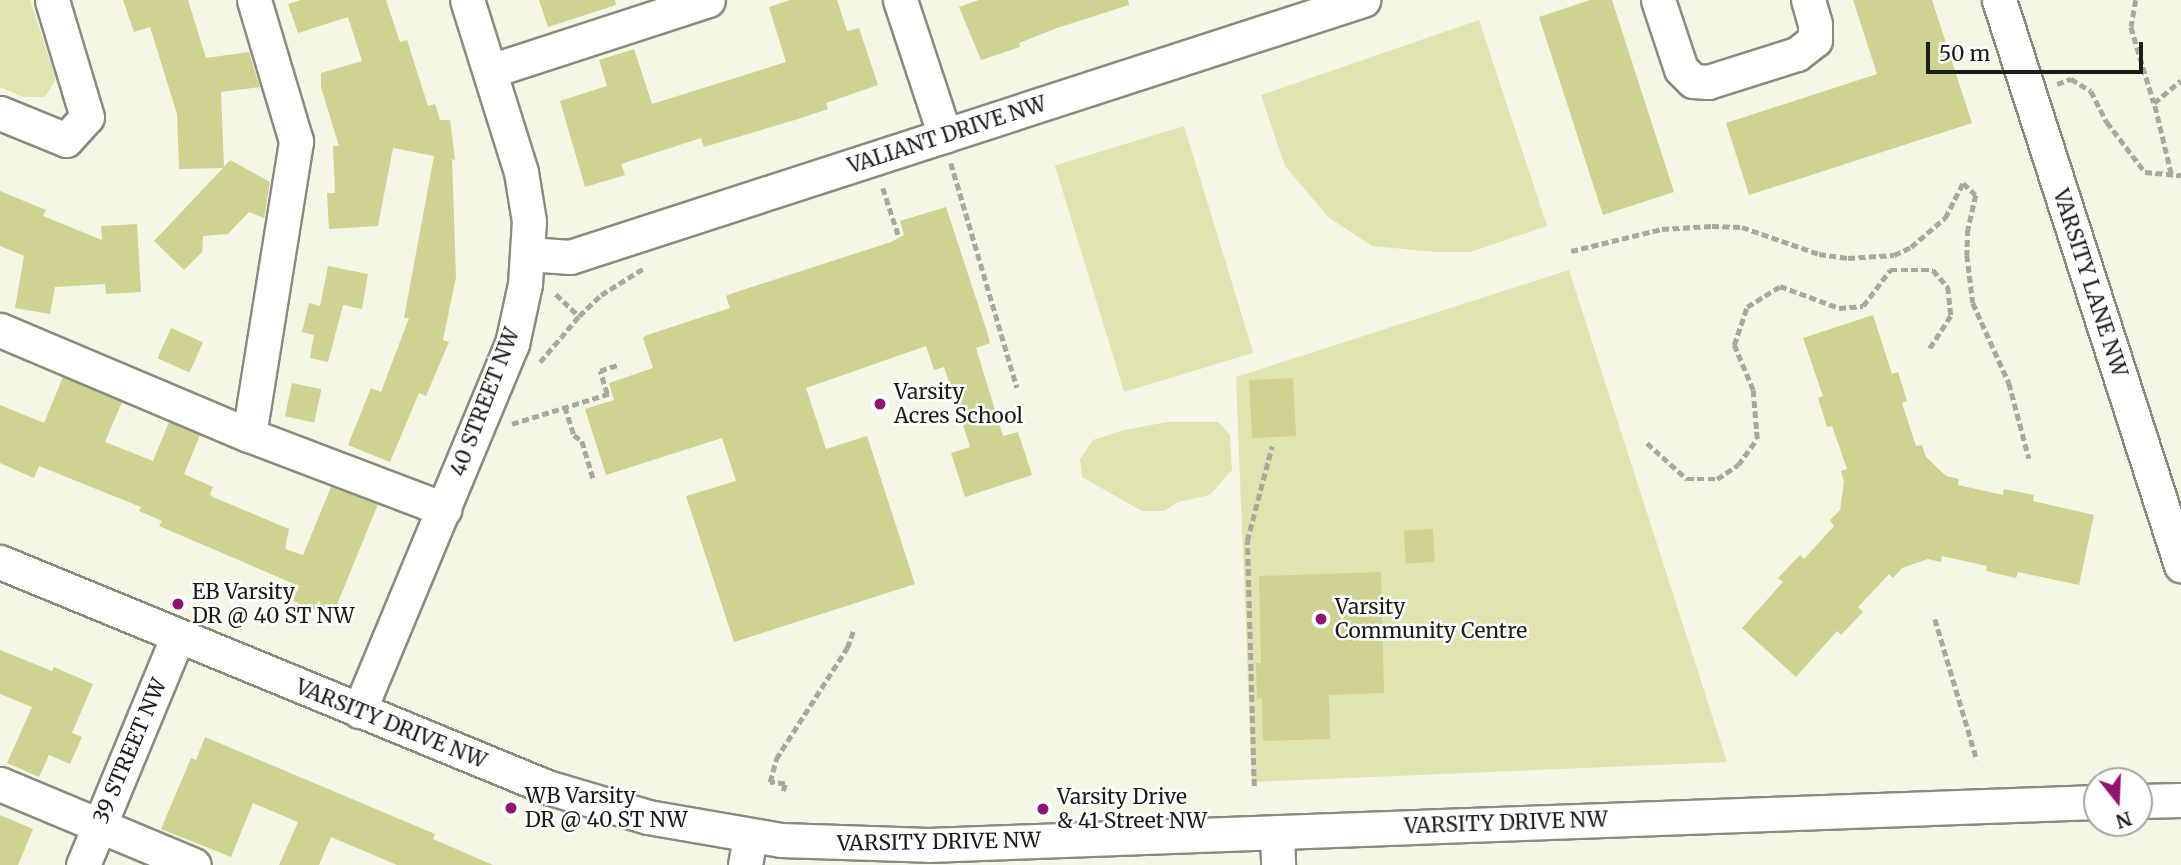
<!DOCTYPE html>
<style>
body{margin:0}
#map{position:relative;width:2181px;height:865px;overflow:hidden;background:#f5f6e6;font-family:Merriweather,serif}
div>[style]{position:absolute}
.green>*{inset:0;background:#e1e4b0;transform-origin:0 0}
.building>*{inset:0;background:#cfd291;transform-origin:0 0}
.path>*{height:4.5px;margin-top:-2.25px;transform-origin:0;background:repeating-linear-gradient(90deg,#a8a89c 0 7px,transparent 0 10.5px)}
.roads{filter:drop-shadow(2px 0 #8a8b7d) drop-shadow(-2px 0 #8a8b7d) drop-shadow(0 2px #8a8b7d) drop-shadow(0 -2px #8a8b7d)}
.minor>*{height:33px;margin:-16.5px;padding:0 16.5px;transform-origin:16.5px;border-radius:16.5px;background:#fff}
.dots>*{width:19px;height:19px;translate:-50% -50%;box-sizing:border-box;border:4px solid #fff;border-radius:50%}
span{translate:-50% -50%;white-space:nowrap;text-align:center;line-height:1.15;-webkit-text-stroke:5px #fff;paint-order:stroke}
.street-label{font-size:21px;color:#1d1d17}
.poi-label{font-size:21px;color:#1d1d17}
.left{translate:0 -50%;text-align:left}
.north{position:absolute;left:2083px;top:767px;width:70px;height:70px;box-sizing:border-box;background:#fff;border:2px solid #a5a5a2;border-radius:50%;rotate:162deg;font-size:19px;font-weight:700;line-height:28px;text-align:center;color:#1d1d17}
.north::after{content:'';display:block;margin:auto;width:24px;height:32px;background:#92146f;clip-path:polygon(50% 0,100% 100%,50% 72%,0 100%)}
.scale{position:absolute;left:1926px;top:42px;width:217px;height:32px;box-sizing:border-box;border:4px solid #1d1d17;border-top:0;padding-left:9px;font-size:21px;line-height:24px;white-space:nowrap;color:#1d1d17;-webkit-text-stroke:5px #fff;paint-order:stroke}
</style>
<div id="map">
<div class="green">
<i style="clip-path:polygon(0 0,30px 0,56px 79px,45px 97px,23px 97px,0 87px)"></i>
<i style="clip-path:polygon(1479px 20px,1547px 226px,1470px 252px,1437px 252px,1372px 246px,1328px 217px,1285px 166px,1261px 95px)"></i>
<i style="left:1184px;top:126px;width:237px;height:135px;rotate:73deg"></i>
<i style="clip-path:polygon(1569px 270px,1727px 762px,1252px 782px,1236px 377px)"></i>
<i style="clip-path:polygon(1167px 422px,1218px 422px,1230px 435px,1232px 470px,1210px 495px,1178px 502px,1164px 511px,1142px 511px,1082px 477px,1080px 459px,1093px 440px,1124px 430px)"></i>
</div>
<div class="building">
<i style="clip-path:polygon(123px 0,188px 0,206px 58px,249px 52px,260px 87px,221px 92px,224px 167px,230px 160px,270px 182px,264px 218px,249px 212px,228px 234px,203px 236px,202px 252px,184px 270px,154px 241px,223px 168px,179px 169px,177px 114px,150px 27px,134px 32px)"></i>
<i style="clip-path:polygon(301px 0,386px 0,400px 42px,407px 40px,428px 106px,435px 104px,440px 120px,450px 120px,455px 160px,452px 159px,456px 277px,443px 340px,449px 342px,426px 396px,419px 393px,390px 462px,348px 445px,371px 388px,381px 392px,409px 318px,404px 318px,434px 156px,393px 148px,378px 226px,329px 229px,327px 193px,335px 193px,333px 146px,339px 146px,321px 87px,321px 73px,362px 61px,348px 17px,298px 33px,288px 4px)"></i>
<i style="clip-path:polygon(539px 0,615px 0,616px 5px,548px 27px)"></i>
<i style="clip-path:polygon(790px 0,837px 0,847px 31px,859px 28px,878px 85px,826px 103px,828px 109px,798px 119px,704px 147px,701px 138px,621px 164px,625px 175px,585px 187px,560px 101px,607px 86px,599px 60px,634px 49px,652px 104px,786px 62px,769px 7px)"></i>
<i style="clip-path:polygon(979px 0,1128px 0,1129px 5px,1057px 28px,1019px 43px,1020px 47px,981px 60px,959px 7px)"></i>
<i style="clip-path:polygon(1590px 0,1612px 0,1674px 192px,1603px 215px,1539px 17px)"></i>
<i style="clip-path:polygon(1853px 0,1932px 0,1972px 123px,1749px 195px,1726px 123px,1877px 74px)"></i>
<i style="clip-path:polygon(0 191px,46px 210px,43px 216px,102px 240px,101px 226px,137px 224px,141px 292px,106px 294px,105px 284px,55px 287px,50px 314px,15px 308px,24px 256px,0 246px)"></i>
<i style="clip-path:polygon(946px 207px,988px 335px,990px 343px,976px 348px,1003px 436px,1018px 432px,1032px 475px,965px 497px,951px 453px,970px 447px,944px 367px,934px 370px,926px 346px,806px 388px,826px 449px,867px 436px,915px 584px,734px 642px,686px 496px,736px 481px,722px 438px,606px 475px,585px 409px,614px 400px,609px 383px,653px 368px,643px 338px,647px 335px,730px 308px,726px 296px,730px 294px,891px 242px,904px 235px,900px 221px)"></i>
<i style="clip-path:polygon(328px 266px,368px 274px,362px 309px,343px 305px,328px 362px,310px 358px,314px 335px,302px 332px,309px 303px,320px 306px)"></i>
<i style="clip-path:polygon(1873px 315px,1892px 374px,1898px 372px,1907px 401px,1902px 403px,1916px 446px,1922px 445px,1926px 457px,1946px 476px,1959px 479px,1958px 485px,2003px 495px,2004px 489px,2034px 495px,2033px 501px,2094px 515px,2079px 585px,2018px 572px,2016px 578px,1986px 571px,1987px 566px,1942px 556px,1941px 562px,1928px 559px,1902px 568px,1893px 578px,1889px 574px,1858px 607px,1863px 612px,1841px 635px,1837px 631px,1796px 677px,1742px 628px,1783px 582px,1778px 578px,1800px 555px,1804px 559px,1834px 526px,1830px 520px,1840px 510px,1844px 482px,1841px 471px,1847px 469px,1832px 426px,1827px 427px,1818px 398px,1823px 396px,1803px 338px)"></i>
<i style="left:171px;top:328px;width:35px;height:33px;rotate:24deg"></i>
<i style="clip-path:polygon(63px 377px,122px 402px,105px 442px,153px 461px,169px 422px,200px 435px,184px 474px,213px 487px,210px 494px,213px 497px,289px 529px,285px 549px,303px 555px,331px 487px,378px 504px,332px 617px,293px 601px,299px 586px,159px 526px,162px 521px,139px 511px,141px 507px,39px 466px,34px 478px,0 463px,0 405px,44px 423px)"></i>
<i style="left:1293px;top:378px;width:58px;height:44px;rotate:87deg"></i>
<i style="left:292px;top:383px;width:30px;height:34px;rotate:12deg"></i>
<i style="left:1433px;top:529px;width:33px;height:29px;rotate:87deg"></i>
<i style="clip-path:polygon(1381px 572px,1384px 693px,1329px 695px,1330px 739px,1263px 741px,1262px 698px,1257px 699px,1256px 663px,1261px 663px,1259px 576px)"></i>
<i style="clip-path:polygon(0 650px,52px 671px,54px 667px,93px 684px,72px 733px,82px 737px,70px 764px,49px 755px,39px 777px,7px 763px,32px 707px,0 694px)"></i>
<i style="clip-path:polygon(205px 737px,435px 834px,433px 839px,493px 865px,397px 865px,331px 837px,319px 865px,279px 865px,298px 822px,253px 803px,231px 857px,161px 829px,191px 758px,196px 760px)"></i>
<i style="clip-path:polygon(0 815px,33px 829px,18px 865px,0 865px)"></i>
</div>
<div class="path">
<i style="left:2136px;top:0;width:27px;rotate:100deg"></i>
<i style="left:2131px;top:27px;width:79px;rotate:73.2deg"></i>
<i style="left:2057px;top:84px;width:15px;rotate:-20deg"></i>
<i style="left:2071px;top:79px;width:23px;rotate:31deg"></i>
<i style="left:2091px;top:91px;width:35px;rotate:63deg"></i>
<i style="left:2107px;top:122px;width:63px;rotate:52.8deg"></i>
<i style="left:2145px;top:172px;width:36px;rotate:5deg"></i>
<i style="left:951px;top:163px;width:234px;rotate:73.6deg"></i>
<i style="left:2171px;top:174px;width:73px;rotate:-103.5deg"></i>
<i style="left:2154px;top:103px;width:35px;rotate:-40deg"></i>
<i style="left:883px;top:188px;width:52px;rotate:71.9deg"></i>
<i style="left:1571px;top:251px;width:94px;rotate:-13.6deg"></i>
<i style="left:1662px;top:229px;width:50px;rotate:-3.4deg"></i>
<i style="left:1712px;top:226px;width:30px;rotate:2deg"></i>
<i style="left:1742px;top:227px;width:82px;rotate:19.3deg"></i>
<i style="left:1819px;top:254px;width:29px;rotate:8deg"></i>
<i style="left:1848px;top:258px;width:46px;rotate:-3.7deg"></i>
<i style="left:1894px;top:255px;width:19px;rotate:-25deg"></i>
<i style="left:1911px;top:247px;width:45px;rotate:-40.5deg"></i>
<i style="left:1945px;top:218px;width:39px;rotate:-63deg"></i>
<i style="left:1963px;top:183px;width:18px;rotate:43deg"></i>
<i style="left:1976px;top:195px;width:35px;rotate:103deg"></i>
<i style="left:1968px;top:229px;width:26px;rotate:92deg"></i>
<i style="left:1967px;top:255px;width:48px;rotate:82.9deg"></i>
<i style="left:1973px;top:303px;width:88px;rotate:65.8deg"></i>
<i style="left:2009px;top:383px;width:78px;rotate:75.1deg"></i>
<i style="left:556px;top:294px;width:32px;rotate:44deg"></i>
<i style="left:540px;top:362px;width:60px;rotate:-49.7deg"></i>
<i style="left:579px;top:316px;width:30px;rotate:-44deg"></i>
<i style="left:601px;top:295px;width:51px;rotate:-32.1deg"></i>
<i style="left:607px;top:394px;width:24px;rotate:-107deg"></i>
<i style="left:600px;top:371px;width:21px;rotate:-19deg"></i>
<i style="left:565px;top:407px;width:29px;rotate:72deg"></i>
<i style="left:574px;top:435px;width:10px;rotate:37deg"></i>
<i style="left:582px;top:441px;width:42px;rotate:73.3deg"></i>
<i style="left:512px;top:424px;width:104px;rotate:-17.4deg"></i>
<i style="left:1647px;top:443px;width:54px;rotate:42deg"></i>
<i style="left:1687px;top:479px;width:30px"></i>
<i style="left:1717px;top:479px;width:25px;rotate:-34deg"></i>
<i style="left:1738px;top:465px;width:32px;rotate:-54deg"></i>
<i style="left:1757px;top:439px;width:49px;rotate:-94.7deg"></i>
<i style="left:1753px;top:390px;width:49px;rotate:-112.9deg"></i>
<i style="left:1734px;top:345px;width:40px;rotate:-71.1deg"></i>
<i style="left:1747px;top:307px;width:39px;rotate:-32deg"></i>
<i style="left:1780px;top:286px;width:63px;rotate:20.4deg"></i>
<i style="left:1839px;top:308px;width:24px;rotate:-5deg"></i>
<i style="left:1863px;top:306px;width:45px;rotate:-53.1deg"></i>
<i style="left:1890px;top:270px;width:43px"></i>
<i style="left:1933px;top:270px;width:23px;rotate:49deg"></i>
<i style="left:1948px;top:287px;width:29px;rotate:84deg"></i>
<i style="left:1951px;top:316px;width:40px;rotate:122.9deg"></i>
<i style="left:1935px;top:619px;width:147px;rotate:73.4deg"></i>
<i style="left:1254px;top:786px;width:245px;rotate:-91.6deg"></i>
<i style="left:1247px;top:541px;width:98px;rotate:-75.3deg"></i>
<i style="left:783px;top:791px;width:7px;rotate:-74deg"></i>
<i style="left:785px;top:784px;width:15px;rotate:-172deg"></i>
<i style="left:770px;top:782px;width:24px;rotate:-75deg"></i>
<i style="left:776px;top:759px;width:132px;rotate:-57.4deg"></i>
<i style="left:847px;top:648px;width:20px;rotate:-70deg"></i>
</div>
<div class="roads">
<div class="minor">
<i style="left:900px;top:0;width:143px;rotate:71.7deg"></i>
<i style="left:1658px;top:0;width:73px;rotate:71.6deg"></i>
<i style="left:1681px;top:69px;width:17px;rotate:45deg"></i>
<i style="left:1693px;top:81px;width:15px;rotate:4deg"></i>
<i style="left:1708px;top:82px;width:93px;rotate:-17.5deg"></i>
<i style="left:1797px;top:54px;width:23px;rotate:-38deg"></i>
<i style="left:1815px;top:40px;width:16px;rotate:-90deg"></i>
<i style="left:1815px;top:24px;width:25px;rotate:-106deg"></i>
<i style="left:1999px;top:0;width:594px;rotate:72.15deg"></i>
<i style="left:490px;top:71px;width:229px;rotate:-18deg"></i>
<i style="left:0;top:113px;width:71px;rotate:22.2deg"></i>
<i style="left:66px;top:140px;width:31px;rotate:-48deg"></i>
<i style="left:87px;top:117px;width:122px;rotate:-106.7deg"></i>
<i style="left:528px;top:254px;width:42px;rotate:4.1deg"></i>
<i style="left:570px;top:257px;width:834px;rotate:-17.96deg"></i>
<i style="left:0;top:330px;width:270px;rotate:22.9deg"></i>
<i style="left:249px;top:435px;width:298px;rotate:-80.9deg"></i>
<i style="left:296px;top:141px;width:147px;rotate:-106.6deg"></i>
<i style="left:249px;top:435px;width:209px;rotate:20.8deg"></i>
<i style="left:0;top:562px;width:591px;rotate:22.36deg"></i>
<i style="left:547px;top:787px;width:105px;rotate:16.5deg"></i>
<i style="left:648px;top:817px;width:135px;rotate:9.8deg"></i>
<i style="left:781px;top:840px;width:147px;rotate:1.9deg"></i>
<i style="left:928px;top:845px;width:1170px;rotate:-2.11deg"></i>
<i style="left:359px;top:711px;width:398px;rotate:-67.4deg"></i>
<i style="left:512px;top:344px;width:61px;rotate:-77.8deg"></i>
<i style="left:525px;top:284px;width:63px;rotate:-86.4deg"></i>
<i style="left:529px;top:221px;width:50px;rotate:-99.3deg"></i>
<i style="left:521px;top:172px;width:180px;rotate:-107.4deg"></i>
<i style="left:0;top:784px;width:210px;rotate:22.7deg"></i>
<i style="left:2139px;top:801px;width:42px;rotate:-1.4deg"></i>
<i style="left:1277px;top:832px;width:33px;rotate:88deg"></i>
<i style="left:83px;top:865px;width:248px;rotate:-67.5deg"></i>
<i style="left:745px;top:865px;width:28px;rotate:-80deg"></i>
</div>
</div>
<div class="dots">
<i style="left:880px;top:404px;background:#92146f"></i>
<i style="left:178px;top:604px;background:#92146f"></i>
<i style="left:1321px;top:619px;background:#92146f"></i>
<i style="left:511px;top:808px;background:#92146f"></i>
<i style="left:1043px;top:809px;background:#92146f"></i>
</div>
<div class="street-label">
<span style="left:947px;top:135px;rotate:-18deg">VALIANT DRIVE NW</span>
<span style="left:2090px;top:283px;rotate:72deg">VARSITY LANE NW</span>
<span style="left:485px;top:402px;rotate:-69deg">40 STREET NW</span>
<span style="left:391px;top:724px;rotate:22deg">VARSITY DRIVE NW</span>
<span style="left:130px;top:751px;rotate:-67deg">39 STREET NW</span>
<span style="left:1506px;top:823px;rotate:-2deg">VARSITY DRIVE NW</span>
<span style="left:939px;top:842px;rotate:-1deg">VARSITY DRIVE NW</span>
</div>
<div class="poi-label">
<span class="left" style="left:894px;top:404px">Varsity<br>Acres School</span>
<span class="left" style="left:192px;top:604px">EB Varsity<br>DR @ 40 ST NW</span>
<span class="left" style="left:1335px;top:619px">Varsity<br>Community Centre</span>
<span class="left" style="left:525px;top:808px">WB Varsity<br>DR @ 40 ST NW</span>
<span class="left" style="left:1057px;top:809px">Varsity Drive<br>&amp; 41 Street NW</span>
</div>
<div class="north">N</div>
<div class="scale">50 m</div>
</div>
